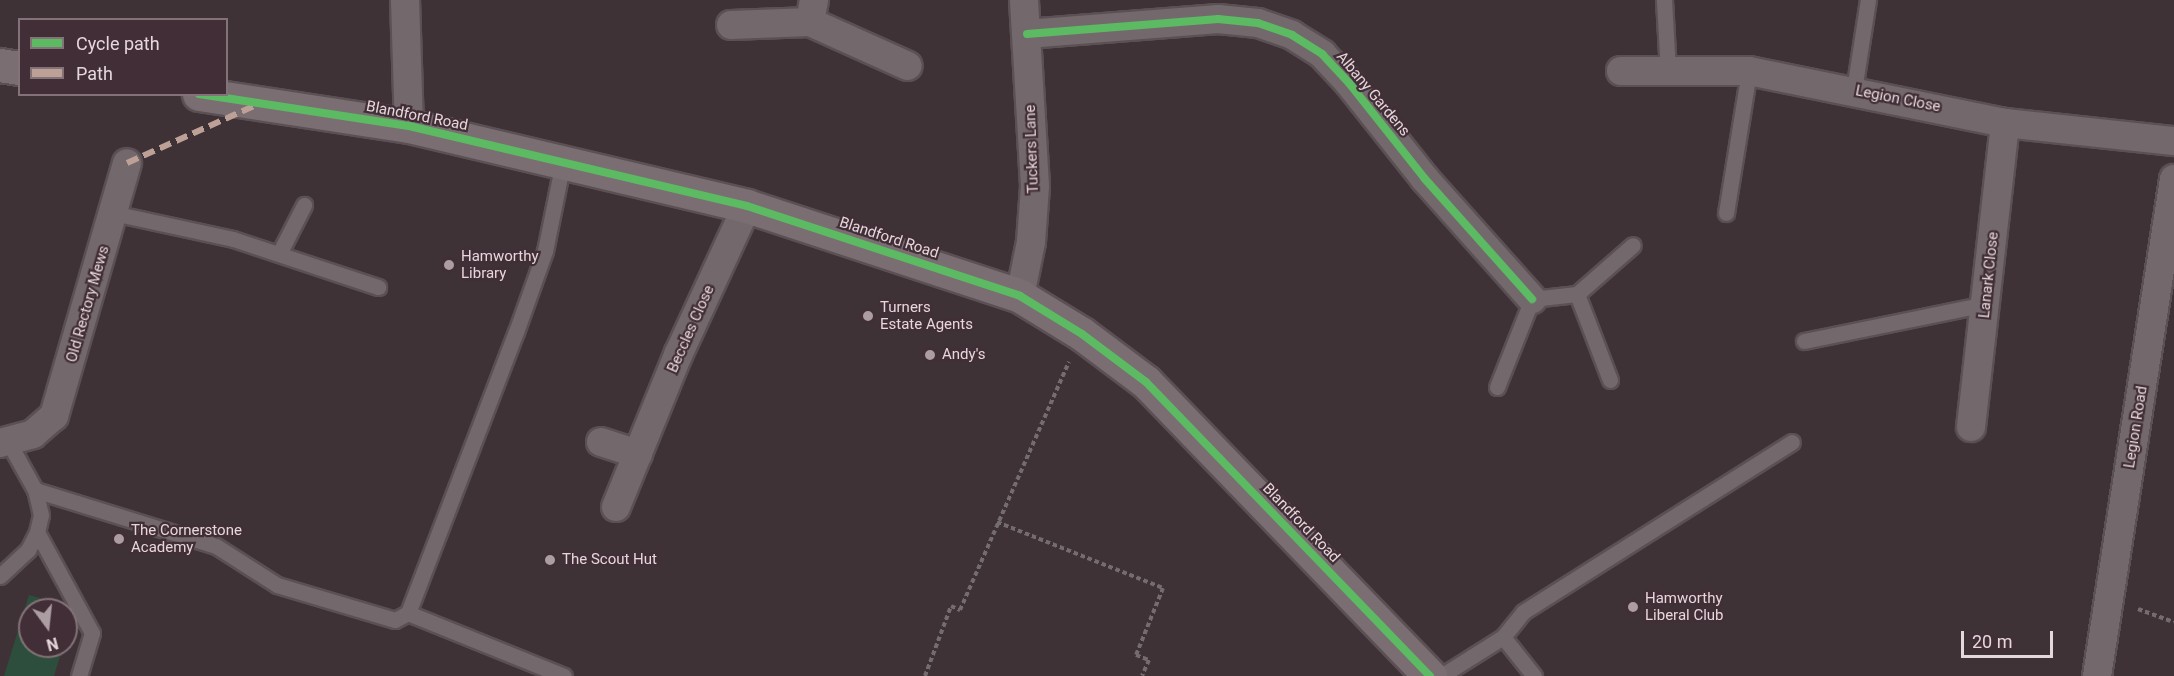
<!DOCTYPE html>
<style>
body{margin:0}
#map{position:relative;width:2174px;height:676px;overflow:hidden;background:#3e3237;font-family:Roboto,sans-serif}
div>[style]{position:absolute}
.green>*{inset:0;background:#2d4e3c}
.path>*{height:4px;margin-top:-2px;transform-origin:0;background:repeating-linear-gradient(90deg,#746c6f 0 4.5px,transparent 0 7.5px)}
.roads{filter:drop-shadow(2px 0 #5b5054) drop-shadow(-2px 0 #5b5054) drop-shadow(0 2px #5b5054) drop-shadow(0 -2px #5b5054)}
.lane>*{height:15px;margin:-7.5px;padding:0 7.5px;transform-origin:7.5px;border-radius:7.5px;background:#73696d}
.street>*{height:28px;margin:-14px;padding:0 14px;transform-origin:14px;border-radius:14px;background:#73696d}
.secondary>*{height:33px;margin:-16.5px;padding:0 16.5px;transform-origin:16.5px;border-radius:16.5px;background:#7a6e73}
.quiet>*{height:6px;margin-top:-3px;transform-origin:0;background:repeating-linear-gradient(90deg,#bda197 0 12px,transparent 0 18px)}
.cycleway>*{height:8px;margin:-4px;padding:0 4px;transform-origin:4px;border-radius:4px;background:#5cba63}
.dots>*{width:16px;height:16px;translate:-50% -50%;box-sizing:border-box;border:3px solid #422e36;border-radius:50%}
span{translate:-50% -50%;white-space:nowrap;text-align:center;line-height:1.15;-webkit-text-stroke:4.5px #422e36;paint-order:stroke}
.street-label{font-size:15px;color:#e5d7dc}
.poi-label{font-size:15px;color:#e5d7dc}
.left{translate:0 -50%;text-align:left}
.legend{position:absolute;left:18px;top:18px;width:210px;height:78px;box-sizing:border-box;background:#422e36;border:2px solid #837278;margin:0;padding:8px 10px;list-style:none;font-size:18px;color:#e5d7dc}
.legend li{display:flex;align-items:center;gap:12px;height:30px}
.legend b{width:30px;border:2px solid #837278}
.north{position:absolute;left:18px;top:598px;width:60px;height:60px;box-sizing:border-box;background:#422e36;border:2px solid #837278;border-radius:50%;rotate:165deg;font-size:16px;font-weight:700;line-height:24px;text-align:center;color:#e5d7dc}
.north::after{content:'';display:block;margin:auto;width:21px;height:27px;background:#ab9da2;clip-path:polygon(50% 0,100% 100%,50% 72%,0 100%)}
.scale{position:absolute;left:1961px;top:631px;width:92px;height:27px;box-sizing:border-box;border:3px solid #e5d7dc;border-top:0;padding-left:8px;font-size:18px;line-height:21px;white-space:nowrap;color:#e5d7dc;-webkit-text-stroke:4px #422e36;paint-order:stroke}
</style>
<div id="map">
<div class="green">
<i style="clip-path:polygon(29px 595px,58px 603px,62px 610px,30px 610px,30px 646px,63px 646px,54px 676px,4px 676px)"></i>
</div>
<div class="path">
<i style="left:997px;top:522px;width:179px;rotate:21.7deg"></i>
<i style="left:1163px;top:588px;width:72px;rotate:111.9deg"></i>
<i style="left:1136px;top:655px;width:14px;rotate:21deg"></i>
<i style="left:1149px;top:660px;width:17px;rotate:114deg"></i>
<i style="left:2138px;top:609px;width:38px;rotate:20deg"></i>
<i style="left:925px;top:676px;width:75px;rotate:-69.6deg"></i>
<i style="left:951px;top:606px;width:10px;rotate:24deg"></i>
<i style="left:960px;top:610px;width:271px;rotate:-66.3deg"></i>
</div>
<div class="roads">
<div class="lane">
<i style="left:1664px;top:0;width:71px;rotate:86.8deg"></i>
<i style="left:1854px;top:90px;width:91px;rotate:-81.2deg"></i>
<i style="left:113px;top:213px;width:123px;rotate:12.2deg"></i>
<i style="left:233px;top:239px;width:153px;rotate:18.3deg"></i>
<i style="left:1726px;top:213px;width:144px;rotate:-80.8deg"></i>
<i style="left:280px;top:252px;width:53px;rotate:-62.9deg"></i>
<i style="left:1577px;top:294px;width:92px;rotate:69deg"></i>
<i style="left:1804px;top:341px;width:186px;rotate:-11.5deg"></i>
<i style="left:1497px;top:387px;width:95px;rotate:-68.3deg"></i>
<i style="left:1532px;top:299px;width:45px;rotate:-6.3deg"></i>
<i style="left:1577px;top:294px;width:74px;rotate:-41.2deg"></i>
<i style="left:9px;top:443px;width:54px;rotate:61deg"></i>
<i style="left:35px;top:490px;width:189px;rotate:17.2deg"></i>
<i style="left:216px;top:546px;width:72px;rotate:32.6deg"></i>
<i style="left:277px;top:585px;width:123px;rotate:16.5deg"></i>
<i style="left:395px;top:620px;width:15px;rotate:-28deg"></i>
<i style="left:408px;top:613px;width:301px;rotate:-69deg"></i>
<i style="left:516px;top:332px;width:86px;rotate:-70.3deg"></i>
<i style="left:545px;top:251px;width:91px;rotate:-78.6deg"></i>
<i style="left:37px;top:532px;width:115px;rotate:61.4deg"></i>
<i style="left:92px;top:633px;width:45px;rotate:106.8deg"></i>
<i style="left:0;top:576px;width:38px;rotate:-43deg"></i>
<i style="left:28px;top:550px;width:20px;rotate:-63deg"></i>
<i style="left:37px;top:532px;width:17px;rotate:-77deg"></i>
<i style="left:41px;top:515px;width:26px;rotate:-103deg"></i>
<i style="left:408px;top:613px;width:168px;rotate:22deg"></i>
<i style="left:1503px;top:637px;width:32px;rotate:-51deg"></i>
<i style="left:1523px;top:612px;width:318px;rotate:-32.3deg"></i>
<i style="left:1441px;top:676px;width:73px;rotate:-32.2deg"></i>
<i style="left:1503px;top:637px;width:50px;rotate:51.5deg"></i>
</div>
<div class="street">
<i style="left:405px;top:0;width:126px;rotate:88.2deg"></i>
<i style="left:814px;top:0;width:22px;rotate:100deg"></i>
<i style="left:810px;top:22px;width:107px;rotate:24.2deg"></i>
<i style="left:731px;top:25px;width:79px;rotate:-2.2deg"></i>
<i style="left:1027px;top:34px;width:192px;rotate:-4.5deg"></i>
<i style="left:1218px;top:19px;width:40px;rotate:5.7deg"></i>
<i style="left:1258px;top:23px;width:36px;rotate:19deg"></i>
<i style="left:1292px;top:35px;width:36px;rotate:32deg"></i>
<i style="left:1322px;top:54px;width:40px;rotate:47deg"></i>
<i style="left:1349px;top:83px;width:122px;rotate:51.6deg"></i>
<i style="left:1425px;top:179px;width:161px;rotate:48.3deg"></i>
<i style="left:1621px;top:71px;width:128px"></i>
<i style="left:1749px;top:71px;width:261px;rotate:11.5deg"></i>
<i style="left:2005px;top:123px;width:170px;rotate:6.1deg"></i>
<i style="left:1020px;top:296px;width:55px;rotate:-78.5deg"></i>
<i style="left:1031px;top:242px;width:56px;rotate:-85.9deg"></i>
<i style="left:1035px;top:186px;width:186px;rotate:-93.4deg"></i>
<i style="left:1971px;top:427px;width:306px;rotate:-83.6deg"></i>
<i style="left:601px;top:442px;width:39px;rotate:18deg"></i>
<i style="left:0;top:443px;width:34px;rotate:-15deg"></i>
<i style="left:33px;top:434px;width:28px;rotate:-41deg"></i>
<i style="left:54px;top:416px;width:263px;rotate:-73.9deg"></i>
<i style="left:616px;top:507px;width:166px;rotate:-67.8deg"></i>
<i style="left:679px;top:353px;width:162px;rotate:-65.2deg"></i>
<i style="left:2097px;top:676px;width:503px;rotate:-81.19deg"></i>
</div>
<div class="secondary">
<i style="left:0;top:65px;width:20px;rotate:9deg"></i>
<i style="left:199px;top:94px;width:212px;rotate:8.7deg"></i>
<i style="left:409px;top:126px;width:347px;rotate:13.3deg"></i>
<i style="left:747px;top:206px;width:287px;rotate:18.2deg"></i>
<i style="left:1020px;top:296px;width:73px;rotate:31.5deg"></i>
<i style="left:1082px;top:334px;width:80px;rotate:36.9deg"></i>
<i style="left:1146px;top:382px;width:409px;rotate:46deg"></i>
</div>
</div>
<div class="quiet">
<i style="left:127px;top:163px;width:144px;rotate:-24.2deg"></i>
</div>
<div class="cycleway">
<i style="left:1027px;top:34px;width:192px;rotate:-4.5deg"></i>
<i style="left:1218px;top:19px;width:40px;rotate:5.7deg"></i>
<i style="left:1258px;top:23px;width:36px;rotate:19deg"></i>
<i style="left:1292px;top:35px;width:36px;rotate:32deg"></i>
<i style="left:1322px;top:54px;width:40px;rotate:47deg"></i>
<i style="left:1349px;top:83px;width:122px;rotate:51.6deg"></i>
<i style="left:1425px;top:179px;width:161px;rotate:48.3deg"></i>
<i style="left:199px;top:94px;width:212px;rotate:8.7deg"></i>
<i style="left:409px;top:126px;width:347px;rotate:13.3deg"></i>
<i style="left:747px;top:206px;width:287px;rotate:18.2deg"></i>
<i style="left:1020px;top:296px;width:73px;rotate:31.5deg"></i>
<i style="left:1082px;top:334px;width:80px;rotate:36.9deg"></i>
<i style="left:1146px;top:382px;width:409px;rotate:46deg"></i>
</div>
<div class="dots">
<i style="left:449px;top:265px;background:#ab9da2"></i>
<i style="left:868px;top:316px;background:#ab9da2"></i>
<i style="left:930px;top:355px;background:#ab9da2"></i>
<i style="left:119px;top:539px;background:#ab9da2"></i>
<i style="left:550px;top:560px;background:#ab9da2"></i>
<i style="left:1633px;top:607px;background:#ab9da2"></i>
</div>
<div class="street-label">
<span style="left:1373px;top:94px;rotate:50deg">Albany Gardens</span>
<span style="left:1898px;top:99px;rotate:11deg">Legion Close</span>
<span style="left:417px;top:116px;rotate:11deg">Blandford Road</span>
<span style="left:1032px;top:149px;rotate:-92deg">Tuckers Lane</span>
<span style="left:889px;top:238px;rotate:18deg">Blandford Road</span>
<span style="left:1989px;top:275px;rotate:-84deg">Lanark Close</span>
<span style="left:88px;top:304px;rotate:-74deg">Old Rectory Mews</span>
<span style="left:691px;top:329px;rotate:-66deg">Beccles Close</span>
<span style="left:2136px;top:427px;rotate:-81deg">Legion Road</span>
<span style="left:1301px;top:523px;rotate:46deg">Blandford Road</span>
</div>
<div class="poi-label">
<span class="left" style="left:461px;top:265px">Hamworthy<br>Library</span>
<span class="left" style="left:880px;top:316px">Turners<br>Estate Agents</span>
<span class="left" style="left:942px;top:355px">Andy's</span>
<span class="left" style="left:131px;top:539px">The Cornerstone<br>Academy</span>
<span class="left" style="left:562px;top:560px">The Scout Hut</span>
<span class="left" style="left:1645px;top:607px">Hamworthy<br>Liberal Club</span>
</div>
<ul class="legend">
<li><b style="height:8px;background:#5cba63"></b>Cycle path</li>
<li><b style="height:8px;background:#bda197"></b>Path</li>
</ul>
<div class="north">N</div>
<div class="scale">20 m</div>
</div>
